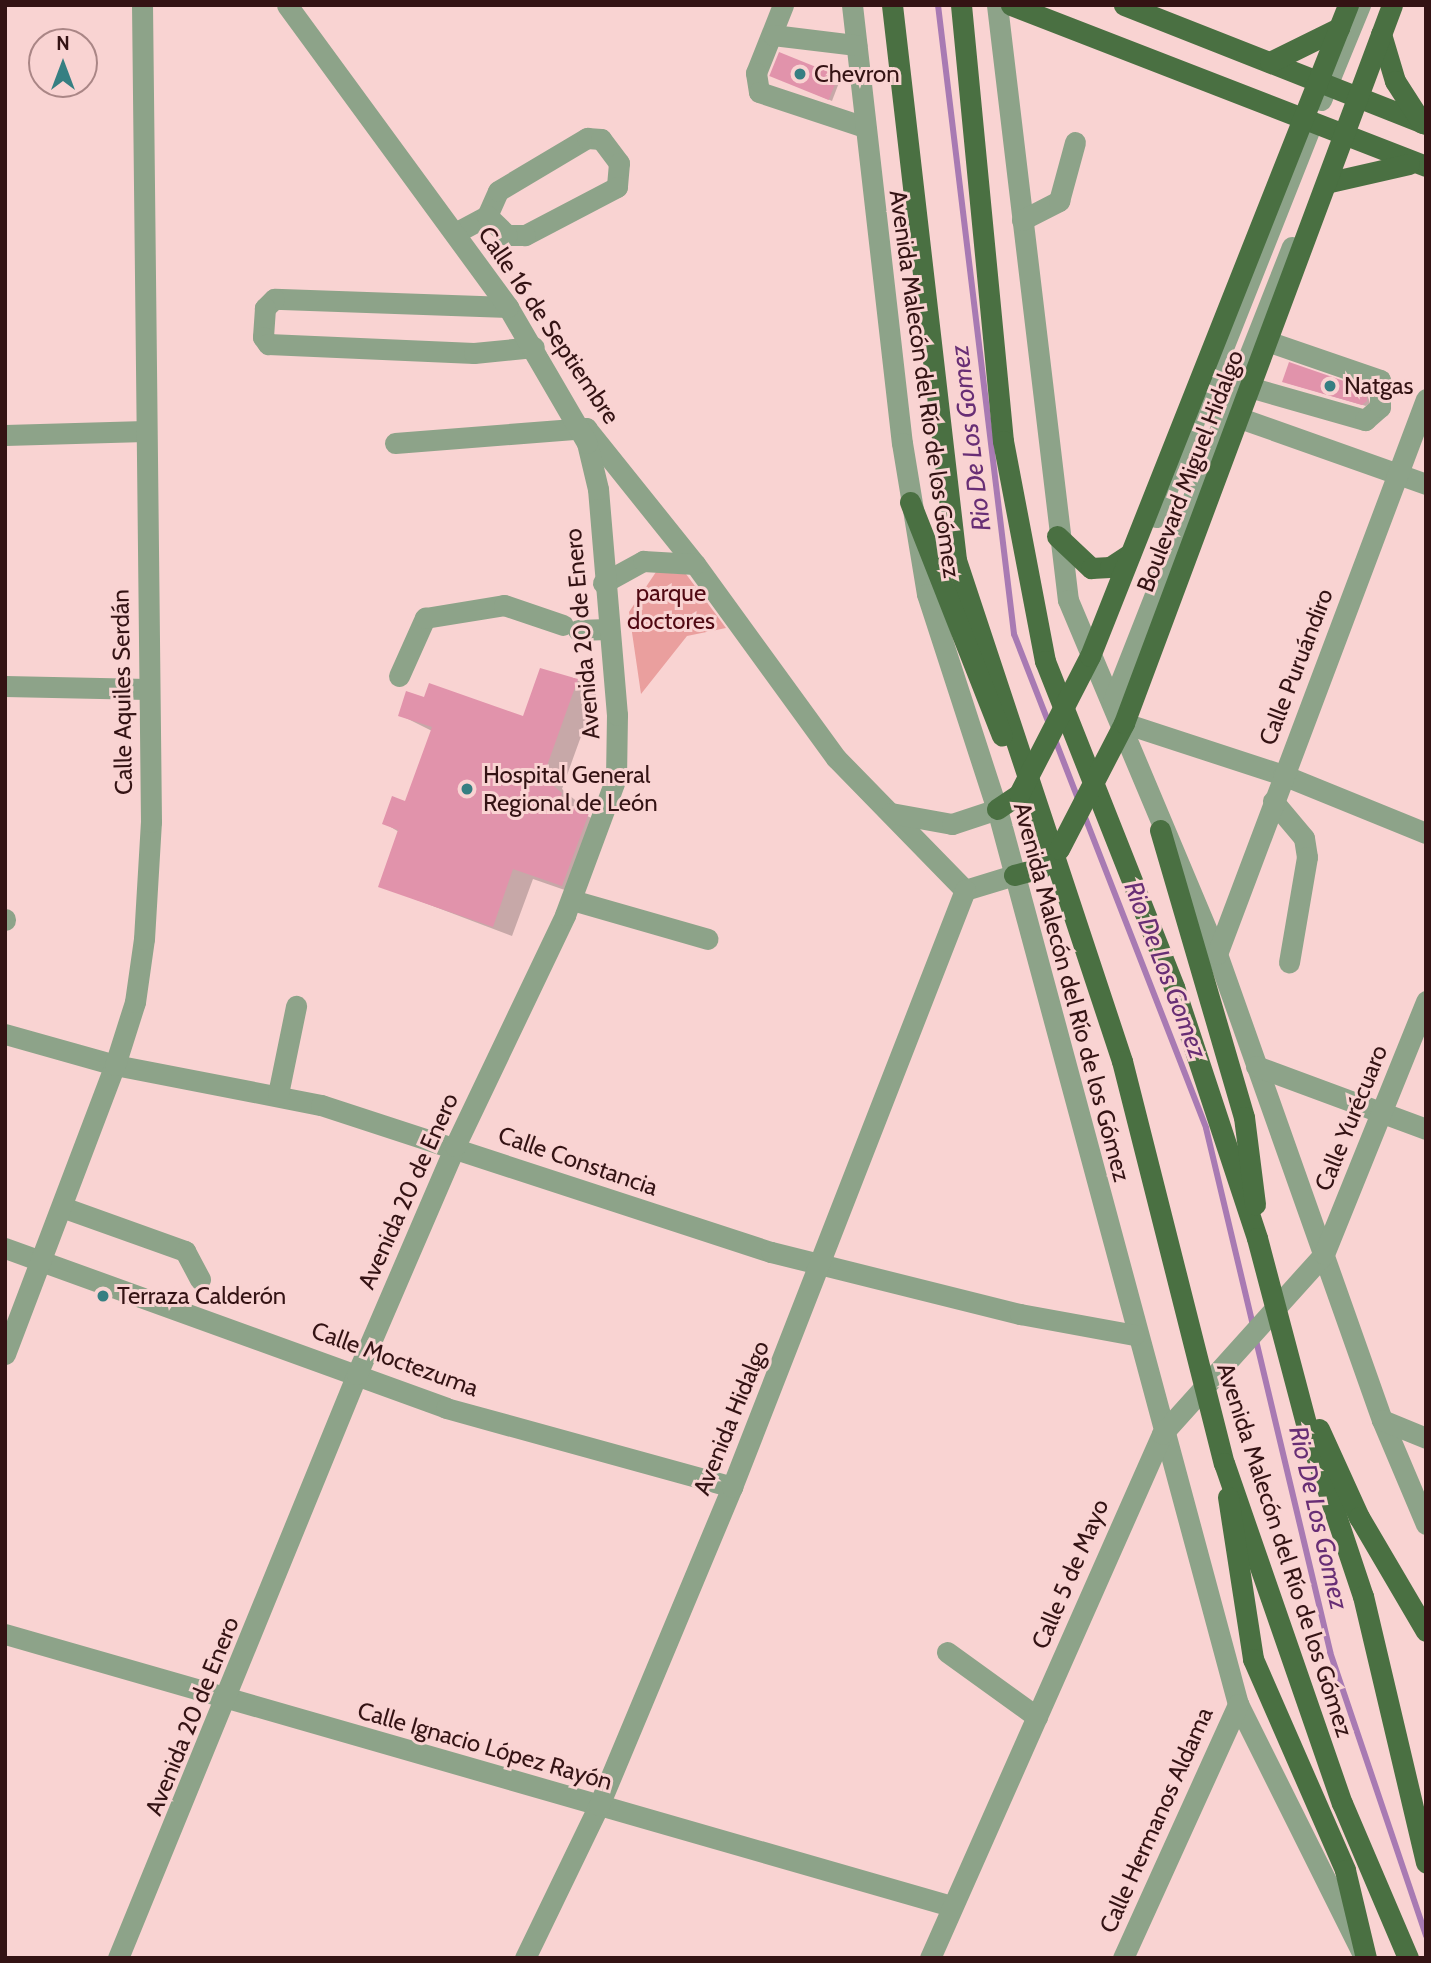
<!DOCTYPE html>
<meta charset="utf-8">
<style>
body{margin:0}
#map{position:relative;width:1431px;height:1963px;overflow:hidden;background:#f9d3d2;font-family:Cabin,sans-serif}
div>[style]{position:absolute}
.green>*{inset:0;background:#ea9f9e}
.shadow>*{inset:0;background:#0003}
.stream>*{height:6px;margin:-3px;padding:0 3px;transform-origin:3px;border-radius:3px;background:#a87ab3}
.building>*{inset:0;background:#e193ab;transform-origin:0 0}
.minor>*{height:21px;margin:-10.5px;padding:0 10.5px;transform-origin:10.5px;border-radius:10.5px;background:#8da389}
.major>*{height:21px;margin:-10.5px;padding:0 10.5px;transform-origin:10.5px;border-radius:10.5px;background:#4a7042}
.dots>*{width:19px;height:19px;translate:-50% -50%;box-sizing:border-box;border:4px solid #f9d3d2;border-radius:50%}
span{translate:-50% -50%;white-space:nowrap;text-align:center;line-height:1.15;-webkit-text-stroke:6px #f9d3d2;paint-order:stroke}
.poi-label{font-size:24px;color:#341314}
.left{translate:0 -50%;text-align:left}
.street-label{font-size:24px;color:#341314}
.park-label{font-size:24px;color:#510913}
.water-label{font-size:26px;color:#682e75;font-style:italic}
.frame{position:absolute;inset:0;border:7px solid #341314;pointer-events:none}
.north{position:absolute;left:28px;top:28px;width:70px;height:70px;box-sizing:border-box;background:#f9d3d2;border:2px solid #aa8686;border-radius:50%;rotate:0deg;font-size:19px;font-weight:700;line-height:28px;text-align:center;color:#341314}
.north::after{content:'';display:block;margin:auto;width:24px;height:32px;background:#367f82;clip-path:polygon(50% 0,100% 100%,50% 72%,0 100%)}
</style>
<div id="map">
<div class="green">
<i style="clip-path:polygon(656px 572px,686px 574px,726px 628px,687px 636px,641px 694px,629px 612px)"></i>
</div>
<div class="shadow">
<i style="clip-path:polygon(775px 77px,837px 78px,840px 80px,832px 101px)"></i>
<i style="clip-path:polygon(1287px 383px,1366px 391px,1370px 403px,1366px 406px)"></i>
<i style="clip-path:polygon(577px 680px,597px 692px,562px 789px,581px 805px,579px 812px,608px 826px,582px 896px,533px 879px,512px 936px,380px 886px,399px 832px,384px 823px,406px 803px,432px 731px,400px 715px,425px 699px,524px 718px)"></i>
</div>
<div class="stream">
<i style="left:938px;top:5px;width:634px;rotate:83.11deg"></i>
<i style="left:1014px;top:634px;width:97px;rotate:68.7deg"></i>
<i style="left:1054px;top:737px;width:66px;rotate:68.8deg"></i>
<i style="left:1083px;top:812px;width:339px;rotate:68.7deg"></i>
<i style="left:1206px;top:1128px;width:204px;rotate:76.6deg"></i>
<i style="left:1255px;top:1336px;width:325px;rotate:76.6deg"></i>
<i style="left:1330px;top:1652px;width:300px;rotate:71.3deg"></i>
</div>
<div class="building">
<i style="left:779px;top:52px;width:64px;height:26px;rotate:22deg"></i>
<i style="clip-path:polygon(1289px 362px,1367px 389px,1367px 401px,1362px 405px,1282px 382px)"></i>
<i style="clip-path:polygon(540px 668px,578px 679px,543px 777px,562px 793px,559px 803px,589px 813px,562px 886px,513px 869px,493px 927px,378px 887px,398px 830px,382px 824px,392px 796px,405px 801px,432px 727px,398px 716px,406px 691px,424px 697px,429px 683px,523px 716px)"></i>
</div>
<div class="minor">
<i style="left:783px;top:5px;width:73px;rotate:111.7deg"></i>
<i style="left:756px;top:73px;width:19px;rotate:81deg"></i>
<i style="left:759px;top:92px;width:112px;rotate:18.3deg"></i>
<i style="left:852px;top:5px;width:441px;rotate:83.5deg"></i>
<i style="left:902px;top:443px;width:153px;rotate:80.6deg"></i>
<i style="left:927px;top:594px;width:226px;rotate:72deg"></i>
<i style="left:997px;top:809px;width:927px;rotate:74.93deg"></i>
<i style="left:1238px;top:1704px;width:280px;rotate:63.5deg"></i>
<i style="left:997px;top:5px;width:599px;rotate:83.2deg"></i>
<i style="left:1068px;top:600px;width:384px;rotate:67.2deg"></i>
<i style="left:1217px;top:954px;width:494px;rotate:70.5deg"></i>
<i style="left:1382px;top:1420px;width:113px;rotate:67.1deg"></i>
<i style="left:773px;top:35px;width:84px;rotate:6.9deg"></i>
<i style="left:1321px;top:100px;width:103px;rotate:-67.7deg"></i>
<i style="left:1022px;top:220px;width:42px;rotate:-27.2deg"></i>
<i style="left:1059px;top:201px;width:61px;rotate:-74.8deg"></i>
<i style="left:455px;top:233px;width:36px;rotate:-28deg"></i>
<i style="left:487px;top:216px;width:27px;rotate:-66deg"></i>
<i style="left:498px;top:191px;width:104px;rotate:-30.8deg"></i>
<i style="left:587px;top:138px;width:14px;rotate:4deg"></i>
<i style="left:601px;top:139px;width:30px;rotate:53deg"></i>
<i style="left:619px;top:163px;width:24px;rotate:95deg"></i>
<i style="left:617px;top:187px;width:104px;rotate:152.4deg"></i>
<i style="left:525px;top:235px;width:18px;rotate:180deg"></i>
<i style="left:507px;top:235px;width:28px;rotate:-136deg"></i>
<i style="left:508px;top:307px;width:234px;rotate:-178deg"></i>
<i style="left:274px;top:299px;width:13px;rotate:135deg"></i>
<i style="left:265px;top:308px;width:29px;rotate:94deg"></i>
<i style="left:263px;top:337px;width:9px;rotate:54deg"></i>
<i style="left:268px;top:344px;width:206px;rotate:2.5deg"></i>
<i style="left:474px;top:353px;width:60px;rotate:-5.7deg"></i>
<i style="left:1249px;top:387px;width:121px;rotate:15.9deg"></i>
<i style="left:1365px;top:420px;width:20px;rotate:-41deg"></i>
<i style="left:1380px;top:407px;width:27px;rotate:-90deg"></i>
<i style="left:1380px;top:380px;width:120px;rotate:-161deg"></i>
<i style="left:1237px;top:417px;width:201px;rotate:19.5deg"></i>
<i style="left:5px;top:435px;width:140px;rotate:-1.6deg"></i>
<i style="left:395px;top:443px;width:192px;rotate:-4.5deg"></i>
<i style="left:586px;top:428px;width:174px;rotate:51.3deg"></i>
<i style="left:695px;top:564px;width:240px;rotate:54deg"></i>
<i style="left:836px;top:758px;width:185px;rotate:45.7deg"></i>
<i style="left:1156px;top:517px;width:416px;rotate:-68.4deg"></i>
<i style="left:603px;top:583px;width:46px;rotate:-28.8deg"></i>
<i style="left:643px;top:561px;width:52px;rotate:3.3deg"></i>
<i style="left:578px;top:630px;width:30px;rotate:-2deg"></i>
<i style="left:399px;top:676px;width:64px;rotate:-65.9deg"></i>
<i style="left:425px;top:618px;width:80px;rotate:-9.3deg"></i>
<i style="left:504px;top:605px;width:62px;rotate:18.7deg"></i>
<i style="left:5px;top:686px;width:142px;rotate:1.2deg"></i>
<i style="left:1113px;top:701px;width:488px;rotate:-68.5deg"></i>
<i style="left:1124px;top:723px;width:167px;rotate:18.1deg"></i>
<i style="left:1283px;top:775px;width:154px;rotate:22.1deg"></i>
<i style="left:1273px;top:801px;width:48px;rotate:50deg"></i>
<i style="left:1304px;top:838px;width:19px;rotate:81deg"></i>
<i style="left:1307px;top:857px;width:107px;rotate:99.7deg"></i>
<i style="left:891px;top:813px;width:62px;rotate:10.2deg"></i>
<i style="left:952px;top:824px;width:47px;rotate:-18.4deg"></i>
<i style="left:965px;top:890px;width:51px;rotate:-17deg"></i>
<i style="left:572px;top:900px;width:141px;rotate:16deg"></i>
<i style="left:5px;top:920px;width:1px;rotate:-90deg"></i>
<i style="left:1217px;top:954px;width:593px;rotate:-69.36deg"></i>
<i style="left:5px;top:1034px;width:114px;rotate:15.7deg"></i>
<i style="left:115px;top:1065px;width:210px;rotate:11deg"></i>
<i style="left:321px;top:1105px;width:473px;rotate:18.1deg"></i>
<i style="left:771px;top:1252px;width:257px;rotate:14deg"></i>
<i style="left:1020px;top:1314px;width:116px;rotate:10.4deg"></i>
<i style="left:1256px;top:1066px;width:181px;rotate:20.3deg"></i>
<i style="left:278px;top:1094px;width:90px;rotate:-78.4deg"></i>
<i style="left:62px;top:1207px;width:131px;rotate:19.7deg"></i>
<i style="left:185px;top:1251px;width:32px;rotate:62deg"></i>
<i style="left:5px;top:1248px;width:469px;rotate:19.9deg"></i>
<i style="left:446px;top:1408px;width:297px;rotate:15.4deg"></i>
<i style="left:5px;top:1354px;width:309px;rotate:-69.2deg"></i>
<i style="left:115px;top:1065px;width:66px;rotate:-72.4deg"></i>
<i style="left:135px;top:1002px;width:64px;rotate:-81.9deg"></i>
<i style="left:144px;top:939px;width:117px;rotate:-86.6deg"></i>
<i style="left:151px;top:822px;width:817px;rotate:-90.63deg"></i>
<i style="left:1382px;top:1420px;width:48px;rotate:22.2deg"></i>
<i style="left:5px;top:1634px;width:984px;rotate:16.04deg"></i>
<i style="left:947px;top:1652px;width:111px;rotate:35.8deg"></i>
<i style="left:118px;top:1958px;width:631px;rotate:-67.74deg"></i>
<i style="left:357px;top:1374px;width:248px;rotate:-66.7deg"></i>
<i style="left:455px;top:1146px;width:256px;rotate:-64.5deg"></i>
<i style="left:565px;top:915px;width:146px;rotate:-69.6deg"></i>
<i style="left:616px;top:778px;width:63px;rotate:-89.1deg"></i>
<i style="left:617px;top:715px;width:227px;rotate:-94.8deg"></i>
<i style="left:598px;top:489px;width:47px;rotate:-103.4deg"></i>
<i style="left:587px;top:443px;width:157px;rotate:-120.2deg"></i>
<i style="left:508px;top:307px;width:374px;rotate:-126.2deg"></i>
<i style="left:525px;top:1958px;width:170px;rotate:-64.2deg"></i>
<i style="left:599px;top:1805px;width:345px;rotate:-67.3deg"></i>
<i style="left:732px;top:1487px;width:641px;rotate:-68.68deg"></i>
<i style="left:930px;top:1958px;width:573px;rotate:-66.12deg"></i>
<i style="left:1162px;top:1434px;width:242px;rotate:-48deg"></i>
<i style="left:1324px;top:1254px;width:273px;rotate:-68deg"></i>
<i style="left:1123px;top:1958px;width:279px;rotate:-65.6deg"></i>
</div>
<div class="major">
<i style="left:892px;top:5px;width:559px;rotate:83.42deg"></i>
<i style="left:956px;top:560px;width:528px;rotate:71.67deg"></i>
<i style="left:1122px;top:1061px;width:415px;rotate:75.8deg"></i>
<i style="left:1224px;top:1463px;width:360px;rotate:70.9deg"></i>
<i style="left:1342px;top:1803px;width:168px;rotate:66.9deg"></i>
<i style="left:961px;top:5px;width:438px;rotate:84.5deg"></i>
<i style="left:1003px;top:441px;width:224px;rotate:79.2deg"></i>
<i style="left:1045px;top:661px;width:351px;rotate:68.4deg"></i>
<i style="left:1174px;top:987px;width:264px;rotate:71.7deg"></i>
<i style="left:1257px;top:1238px;width:204px;rotate:75.2deg"></i>
<i style="left:1309px;top:1435px;width:170px;rotate:71.5deg"></i>
<i style="left:1363px;top:1596px;width:274px;rotate:76.7deg"></i>
<i style="left:1011px;top:5px;width:445px;rotate:21.2deg"></i>
<i style="left:1124px;top:5px;width:325px;rotate:21.5deg"></i>
<i style="left:1381px;top:34px;width:49px;rotate:73.4deg"></i>
<i style="left:1395px;top:81px;width:50px;rotate:57.3deg"></i>
<i style="left:1270px;top:62px;width:77px;rotate:-26.2deg"></i>
<i style="left:1330px;top:182px;width:81px;rotate:-12.8deg"></i>
<i style="left:910px;top:502px;width:251px;rotate:68.5deg"></i>
<i style="left:1057px;top:536px;width:47px;rotate:43.3deg"></i>
<i style="left:1091px;top:568px;width:19px;rotate:-3deg"></i>
<i style="left:1110px;top:567px;width:24px;rotate:-33deg"></i>
<i style="left:997px;top:809px;width:27px;rotate:-34deg"></i>
<i style="left:1019px;top:794px;width:155px;rotate:-62.8deg"></i>
<i style="left:1090px;top:656px;width:700px;rotate:-68.38deg"></i>
<i style="left:1160px;top:830px;width:299px;rotate:73.7deg"></i>
<i style="left:1244px;top:1117px;width:88px;rotate:82.8deg"></i>
<i style="left:1014px;top:875px;width:28px;rotate:-15deg"></i>
<i style="left:1041px;top:868px;width:26px;rotate:-47deg"></i>
<i style="left:1059px;top:849px;width:142px;rotate:-62.7deg"></i>
<i style="left:1124px;top:723px;width:766px;rotate:-69.53deg"></i>
<i style="left:1319px;top:1429px;width:97px;rotate:65.6deg"></i>
<i style="left:1359px;top:1517px;width:132px;rotate:59.6deg"></i>
<i style="left:1228px;top:1497px;width:164px;rotate:81.2deg"></i>
<i style="left:1253px;top:1659px;width:230px;rotate:66.4deg"></i>
<i style="left:1345px;top:1870px;width:90px;rotate:76.6deg"></i>
</div>
<div class="dots">
<i style="left:800px;top:74px;background:#367f82"></i>
<i style="left:1330px;top:386px;background:#367f82"></i>
<i style="left:467px;top:789px;background:#367f82"></i>
<i style="left:103px;top:1296px;background:#367f82"></i>
</div>
<div class="poi-label">
<span class="left" style="left:814px;top:74px">Chevron</span>
<span class="left" style="left:1344px;top:386px">Natgas</span>
<span class="left" style="left:483px;top:789px">Hospital General<br>Regional de León</span>
<span class="left" style="left:117px;top:1296px">Terraza Calderón</span>
</div>
<div class="street-label">
<span style="left:549px;top:325px;rotate:56deg">Calle 16 de Septiembre</span>
<span style="left:925px;top:384px;rotate:82deg">Avenida Malecón del Río de los Gómez</span>
<span style="left:1190px;top:471px;rotate:-69deg">Boulevard Miguel Hidalgo</span>
<span style="left:582px;top:634px;rotate:-95deg">Avenida 20 de Enero</span>
<span style="left:1296px;top:667px;rotate:-69deg">Calle Puruándiro</span>
<span style="left:122px;top:692px;rotate:-91deg">Calle Aquiles Serdán</span>
<span style="left:1072px;top:992px;rotate:75deg">Avenida Malecón del Río de los Gómez</span>
<span style="left:1351px;top:1118px;rotate:-68deg">Calle Yurécuaro</span>
<span style="left:578px;top:1161px;rotate:19deg">Calle Constancia</span>
<span style="left:408px;top:1191px;rotate:-66deg">Avenida 20 de Enero</span>
<span style="left:395px;top:1359px;rotate:20deg">Calle Moctezuma</span>
<span style="left:731px;top:1418px;rotate:-68deg">Avenida Hidalgo</span>
<span style="left:1285px;top:1550px;rotate:72deg">Avenida Malecón del Río de los Gómez</span>
<span style="left:1070px;top:1574px;rotate:-67deg">Calle 5 de Mayo</span>
<span style="left:192px;top:1716px;rotate:-68deg">Avenida 20 de Enero</span>
<span style="left:485px;top:1746px;rotate:16deg">Calle Ignacio López Rayón</span>
<span style="left:1156px;top:1820px;rotate:-66deg">Calle Hermanos Aldama</span>
</div>
<div class="park-label">
<span style="left:671px;top:607px">parque<br>doctores</span>
</div>
<div class="water-label">
<span style="left:971px;top:438px;rotate:-97deg">Rio De Los Gomez</span>
<span style="left:1165px;top:970px;rotate:69deg">Rio De Los Gomez</span>
<span style="left:1318px;top:1518px;rotate:77deg">Rio De Los Gomez</span>
</div>
<div class="frame"></div>
<div class="north">N</div>
</div>
